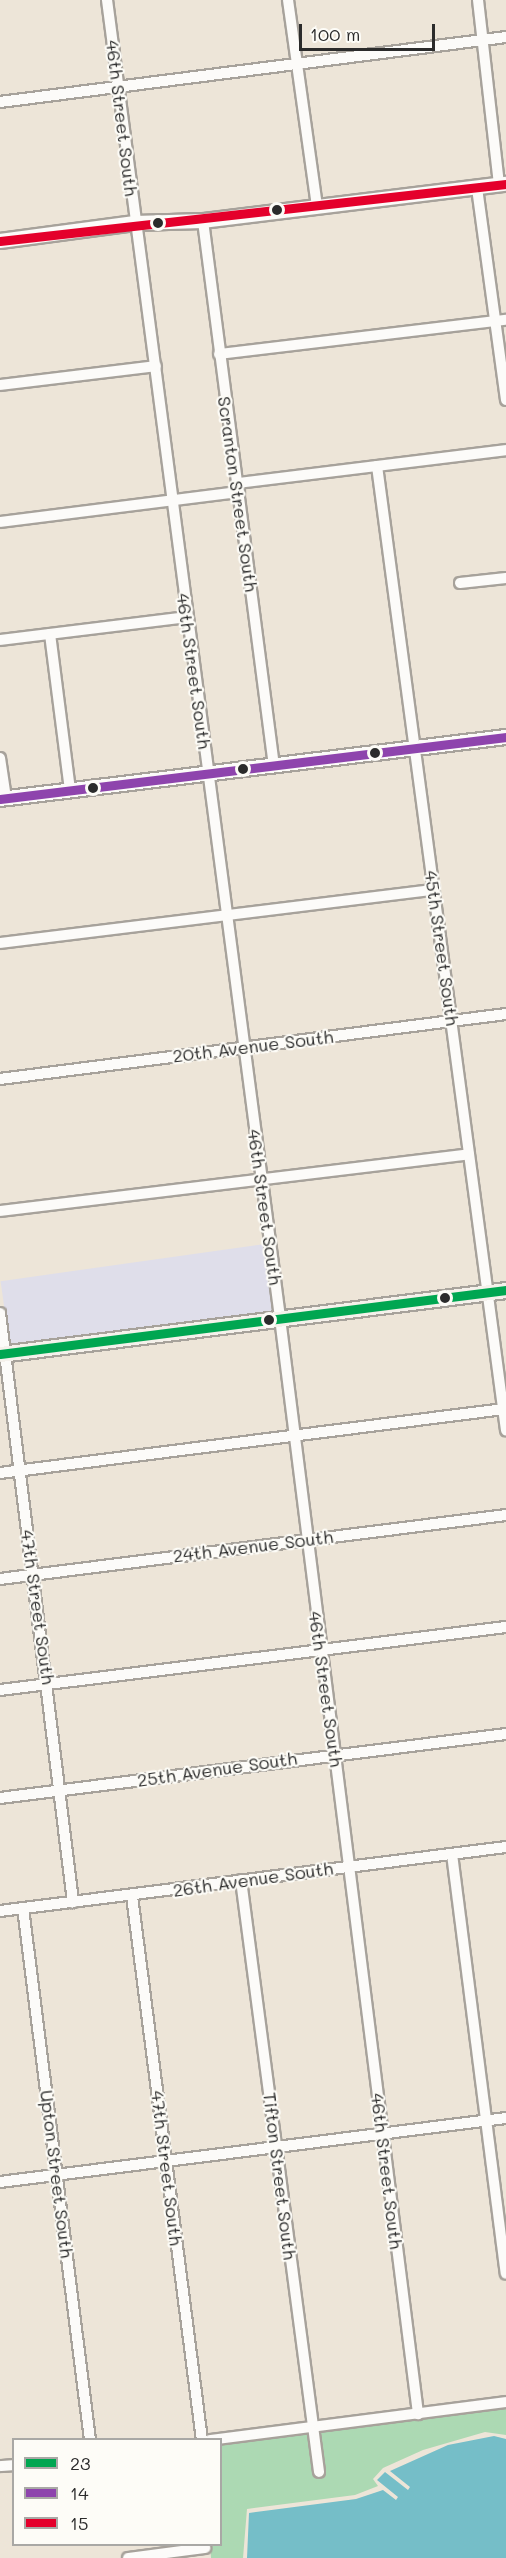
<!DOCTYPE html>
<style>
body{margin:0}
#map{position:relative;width:506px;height:2558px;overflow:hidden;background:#ede5d8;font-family:Mali,sans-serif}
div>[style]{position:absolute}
.built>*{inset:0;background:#dfdeea;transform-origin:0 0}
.green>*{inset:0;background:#acd9b3}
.water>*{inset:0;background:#75bec8}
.roads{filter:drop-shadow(2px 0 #a7a29b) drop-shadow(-2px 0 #a7a29b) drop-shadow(0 2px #a7a29b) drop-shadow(0 -2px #a7a29b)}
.minor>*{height:10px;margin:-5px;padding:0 5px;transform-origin:5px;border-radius:5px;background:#fcfbf9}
.tertiary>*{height:14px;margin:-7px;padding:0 7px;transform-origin:7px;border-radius:7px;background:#fcfbf9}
.secondary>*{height:15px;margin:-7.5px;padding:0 7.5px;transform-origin:7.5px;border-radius:7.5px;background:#f5f1eb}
.bus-1>*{height:9px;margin:-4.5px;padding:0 4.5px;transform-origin:4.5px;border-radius:4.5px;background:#00a651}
.bus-2>*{height:9px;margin:-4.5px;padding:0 4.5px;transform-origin:4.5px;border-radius:4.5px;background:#8e44ad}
.bus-3>*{height:9px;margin:-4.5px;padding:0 4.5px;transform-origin:4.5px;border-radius:4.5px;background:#e4002b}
.dots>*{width:16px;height:16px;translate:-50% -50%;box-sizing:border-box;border:3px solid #fdfcf7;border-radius:50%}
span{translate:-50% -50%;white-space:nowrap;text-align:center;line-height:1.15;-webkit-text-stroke:4.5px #fdfcf7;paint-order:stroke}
.street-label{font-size:18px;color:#2b2b2b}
.legend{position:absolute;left:12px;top:2438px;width:210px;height:108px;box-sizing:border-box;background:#fdfcf7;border:2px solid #a9a8a5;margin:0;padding:8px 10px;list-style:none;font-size:18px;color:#2b2b2b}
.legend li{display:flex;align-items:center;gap:12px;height:30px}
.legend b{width:30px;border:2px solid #a9a8a5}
.scale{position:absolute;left:299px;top:24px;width:136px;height:27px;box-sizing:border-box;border:3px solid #2b2b2b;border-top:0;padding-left:8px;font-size:18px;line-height:21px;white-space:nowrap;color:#2b2b2b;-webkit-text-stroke:4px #fdfcf7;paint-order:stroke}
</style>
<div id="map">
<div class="built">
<i style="left:265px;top:1244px;width:71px;height:267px;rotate:82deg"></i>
</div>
<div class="green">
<i style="clip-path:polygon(506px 2407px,506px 2435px,485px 2432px,423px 2450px,383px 2468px,373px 2479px,378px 2486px,355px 2495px,247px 2509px,243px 2558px,211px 2558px,210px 2545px,220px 2544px,221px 2443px,309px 2432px,316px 2478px,324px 2476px,318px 2431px)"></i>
</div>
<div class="water">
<i style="clip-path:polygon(494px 2436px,506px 2439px,506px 2558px,247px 2558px,249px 2513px,356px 2499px,383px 2490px,396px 2500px,398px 2497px,377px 2480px,385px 2472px,408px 2490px,410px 2487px,390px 2471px,448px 2445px)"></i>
</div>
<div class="roads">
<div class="minor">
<i style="left:107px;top:0;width:1329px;rotate:82.52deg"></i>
<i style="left:280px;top:1318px;width:1105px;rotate:82.82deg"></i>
<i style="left:288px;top:0;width:209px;rotate:82deg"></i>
<i style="left:478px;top:0;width:185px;rotate:83.5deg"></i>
<i style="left:0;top:102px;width:510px;rotate:-7.32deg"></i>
<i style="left:477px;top:188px;width:214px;rotate:82.2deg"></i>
<i style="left:203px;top:221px;width:550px;rotate:82.58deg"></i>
<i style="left:219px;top:354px;width:289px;rotate:-6.8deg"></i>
<i style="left:0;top:385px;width:157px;rotate:-6.9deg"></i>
<i style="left:377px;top:466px;width:973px;rotate:82.38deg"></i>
<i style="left:238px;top:483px;width:270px;rotate:-7deg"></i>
<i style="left:0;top:522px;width:241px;rotate:-7.2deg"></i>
<i style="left:460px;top:583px;width:46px;rotate:-6.2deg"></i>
<i style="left:50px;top:634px;width:157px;rotate:82.7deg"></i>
<i style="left:0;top:640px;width:188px;rotate:-7deg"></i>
<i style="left:0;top:758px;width:40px;rotate:81.5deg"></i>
<i style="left:0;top:943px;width:437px;rotate:-7deg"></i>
<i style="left:0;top:1079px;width:510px;rotate:-7.32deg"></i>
<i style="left:0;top:1211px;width:472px;rotate:-6.9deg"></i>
<i style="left:0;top:1313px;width:594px;rotate:82.93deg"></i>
<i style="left:0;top:1473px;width:508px;rotate:-7.24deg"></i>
<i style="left:0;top:1579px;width:510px;rotate:-7.21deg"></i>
<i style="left:0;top:1690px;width:510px;rotate:-7.1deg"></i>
<i style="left:0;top:1798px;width:510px;rotate:-7.21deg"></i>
<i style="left:452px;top:1854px;width:423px;rotate:82.7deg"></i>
<i style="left:241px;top:1880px;width:597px;rotate:82.49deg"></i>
<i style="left:132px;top:1896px;width:548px;rotate:82.67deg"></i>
<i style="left:23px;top:1908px;width:536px;rotate:82.82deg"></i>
<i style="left:0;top:1911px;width:510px;rotate:-7.21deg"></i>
<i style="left:0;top:2182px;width:510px;rotate:-7.21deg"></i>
<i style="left:210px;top:2440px;width:298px;rotate:-7.3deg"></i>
<i style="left:0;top:2466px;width:14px;rotate:-4deg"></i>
<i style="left:128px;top:2558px;width:78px;rotate:-7.4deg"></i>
</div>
<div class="tertiary">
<i style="left:0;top:241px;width:136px;rotate:-7.6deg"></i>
<i style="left:135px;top:223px;width:68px;rotate:-1.7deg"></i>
<i style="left:203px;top:221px;width:305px;rotate:-7deg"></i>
<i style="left:0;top:799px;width:510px;rotate:-6.99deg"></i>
</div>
<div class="secondary">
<i style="left:0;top:1354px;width:510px;rotate:-7.21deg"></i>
</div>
</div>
<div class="bus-1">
<i style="left:0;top:1354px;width:510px;rotate:-7.21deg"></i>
</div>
<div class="bus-2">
<i style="left:0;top:799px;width:510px;rotate:-6.99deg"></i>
</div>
<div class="bus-3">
<i style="left:0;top:241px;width:509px;rotate:-6.43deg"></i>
</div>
<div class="dots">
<i style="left:277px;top:210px;background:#2b2b2b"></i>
<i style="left:158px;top:223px;background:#2b2b2b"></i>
<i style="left:375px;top:753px;background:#2b2b2b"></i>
<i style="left:243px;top:769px;background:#2b2b2b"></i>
<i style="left:93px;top:788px;background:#2b2b2b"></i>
<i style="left:445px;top:1298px;background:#2b2b2b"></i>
<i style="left:269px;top:1320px;background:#2b2b2b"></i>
</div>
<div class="street-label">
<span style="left:122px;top:118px;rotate:83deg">46th Street South</span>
<span style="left:238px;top:494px;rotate:82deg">Scranton Street South</span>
<span style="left:194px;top:671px;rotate:82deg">46th Street South</span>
<span style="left:442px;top:948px;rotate:82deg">45th Street South</span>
<span style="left:253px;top:1046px;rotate:-7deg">20th Avenue South</span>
<span style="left:265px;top:1207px;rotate:82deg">46th Street South</span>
<span style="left:253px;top:1546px;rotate:-7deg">24th Avenue South</span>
<span style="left:38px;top:1607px;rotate:82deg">47th Street South</span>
<span style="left:326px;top:1689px;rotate:82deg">46th Street South</span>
<span style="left:217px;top:1769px;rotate:-8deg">25th Avenue South</span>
<span style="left:253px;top:1879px;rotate:-8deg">26th Avenue South</span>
<span style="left:167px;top:2168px;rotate:83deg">47th Street South</span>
<span style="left:387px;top:2171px;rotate:83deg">46th Street South</span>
<span style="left:57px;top:2174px;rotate:83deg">Upton Street South</span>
<span style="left:280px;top:2176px;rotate:83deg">Tifton Street South</span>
</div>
<ul class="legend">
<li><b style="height:8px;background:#00a651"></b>23</li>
<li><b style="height:8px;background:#8e44ad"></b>14</li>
<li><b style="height:8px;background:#e4002b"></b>15</li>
</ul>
<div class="scale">100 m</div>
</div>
